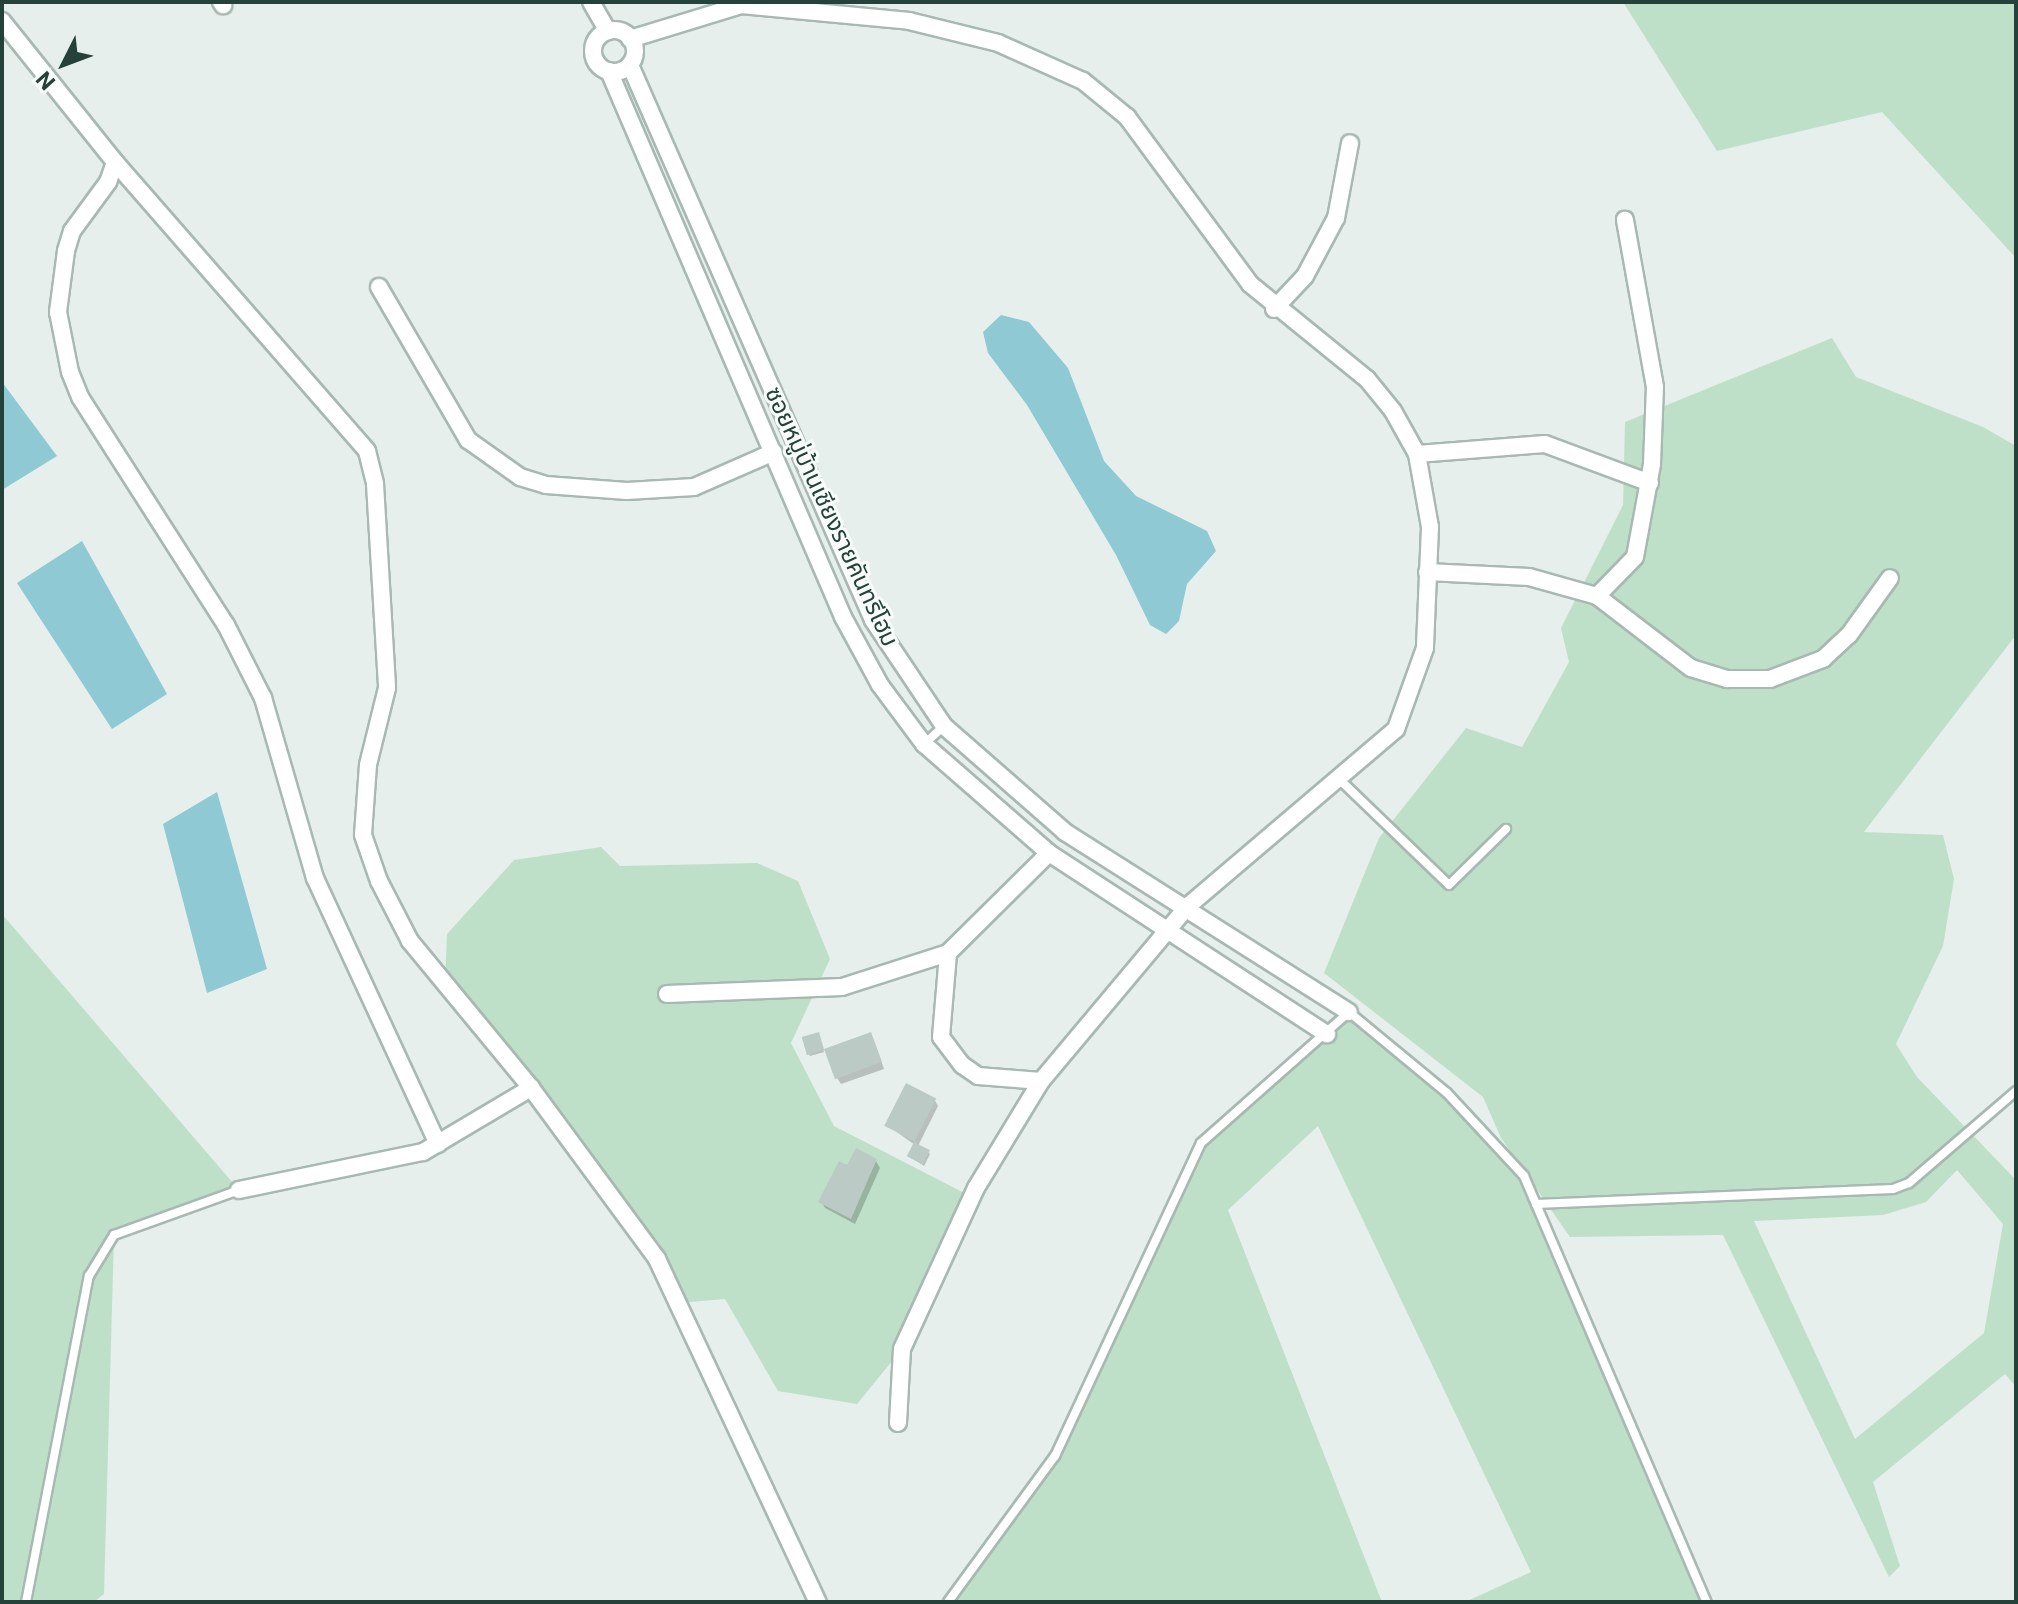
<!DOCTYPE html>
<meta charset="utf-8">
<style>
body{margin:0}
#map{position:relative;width:2018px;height:1604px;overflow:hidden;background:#e6efeb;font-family:Roboto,"Noto Sans Thai",sans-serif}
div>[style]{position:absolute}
.green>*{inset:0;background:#bfe0c8}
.water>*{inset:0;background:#8ec9d4}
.shadow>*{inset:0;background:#0003}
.building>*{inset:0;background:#bbcac4;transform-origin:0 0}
.roads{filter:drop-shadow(2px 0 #a8b8b2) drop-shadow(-2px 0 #a8b8b2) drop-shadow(0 2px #a8b8b2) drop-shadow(0 -2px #a8b8b2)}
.service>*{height:8px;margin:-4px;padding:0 4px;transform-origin:4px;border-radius:4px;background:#fff}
.minor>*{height:16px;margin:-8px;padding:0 8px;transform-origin:8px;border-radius:8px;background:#fff}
.minor>.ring{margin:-8px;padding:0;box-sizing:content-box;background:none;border:16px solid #fff;border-radius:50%}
span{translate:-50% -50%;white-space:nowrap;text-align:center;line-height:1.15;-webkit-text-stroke:6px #f7fbf9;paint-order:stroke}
.street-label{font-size:24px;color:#24423a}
.frame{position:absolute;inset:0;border:4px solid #24423a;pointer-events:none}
.north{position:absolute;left:24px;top:24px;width:80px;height:80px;-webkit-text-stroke:6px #f7fbf9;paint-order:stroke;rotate:228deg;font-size:22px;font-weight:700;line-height:32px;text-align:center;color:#24423a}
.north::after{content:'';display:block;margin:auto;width:28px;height:36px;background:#24423a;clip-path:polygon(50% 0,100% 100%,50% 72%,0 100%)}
</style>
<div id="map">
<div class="green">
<i style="clip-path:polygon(1623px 2px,2016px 2px,2016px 258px,1882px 112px,1717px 151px)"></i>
<i style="clip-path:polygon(evenodd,1832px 338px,1856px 377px,1983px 427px,2016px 446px,2016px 635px,1864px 832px,1943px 835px,1954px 879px,1943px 946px,1896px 1044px,1917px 1077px,2016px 1180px,2016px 1387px,2005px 1374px,1873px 1482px,1900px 1566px,1889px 1577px,1723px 1235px,1570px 1237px,1501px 1138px,1483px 1097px,1324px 973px,1379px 838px,1466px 728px,1522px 747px,1569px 662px,1561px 628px,1623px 505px,1625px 422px,1832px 338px,1957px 1170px,2003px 1224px,1984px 1333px,1855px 1439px,1754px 1221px,1883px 1215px,1926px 1202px,1957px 1170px)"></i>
<i style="clip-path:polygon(601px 847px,620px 866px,757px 863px,798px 881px,830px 959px,791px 1043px,834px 1126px,972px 1197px,902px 1349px,857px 1404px,778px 1391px,725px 1299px,678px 1303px,657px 1259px,445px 983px,447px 934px,514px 860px)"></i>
<i style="clip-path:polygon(2px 914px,239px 1190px,114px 1236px,104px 1594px,94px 1602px,26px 1602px,76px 1337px,20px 1602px,2px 1602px)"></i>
<i style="clip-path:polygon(1349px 1012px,1447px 1093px,1524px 1176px,1707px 1602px,1465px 1602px,1531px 1572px,1318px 1126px,1228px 1210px,1382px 1602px,948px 1602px,1055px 1456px,1201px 1143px)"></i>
</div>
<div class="water">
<i style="clip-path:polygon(1001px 315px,1029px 322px,1068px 368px,1104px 461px,1136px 496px,1207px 531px,1216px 551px,1187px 584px,1179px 621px,1166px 634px,1150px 625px,1116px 555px,1027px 405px,988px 353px,983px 332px)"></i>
<i style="clip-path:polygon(2px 382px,57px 456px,2px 490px)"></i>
<i style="clip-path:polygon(82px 541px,167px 694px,112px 729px,17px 583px)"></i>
<i style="clip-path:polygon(217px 792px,267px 969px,207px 993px,163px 824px)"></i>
</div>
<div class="shadow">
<i style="clip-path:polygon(819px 1037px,824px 1052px,810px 1056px,809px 1053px)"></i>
<i style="clip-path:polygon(874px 1041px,884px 1069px,841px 1084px,837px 1078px)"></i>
<i style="clip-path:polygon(934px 1099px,938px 1106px,918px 1146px,930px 1154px,924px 1166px,909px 1156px,915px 1145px,887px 1125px)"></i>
<i style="clip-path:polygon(876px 1161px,880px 1168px,855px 1224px,825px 1208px,821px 1201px,848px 1168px)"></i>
</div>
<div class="building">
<i style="left:819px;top:1032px;width:19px;height:18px;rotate:74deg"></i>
<i style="left:871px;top:1032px;width:32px;height:50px;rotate:70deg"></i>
<i style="left:906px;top:1083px;width:34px;height:48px;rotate:27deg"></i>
<i style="left:914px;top:1142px;width:18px;height:16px;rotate:27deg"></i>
<i style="clip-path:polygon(856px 1148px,877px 1159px,851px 1219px,818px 1202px,839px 1161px,847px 1165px)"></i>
</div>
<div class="roads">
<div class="service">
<i style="left:924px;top:744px;width:27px;rotate:-42deg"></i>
<i style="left:1338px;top:778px;width:154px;rotate:43.9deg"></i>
<i style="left:1449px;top:885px;width:80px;rotate:-44.5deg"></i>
<i style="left:1536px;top:1204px;width:357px;rotate:-2.4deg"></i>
<i style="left:1893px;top:1189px;width:17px;rotate:-21deg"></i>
<i style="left:1909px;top:1183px;width:141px;rotate:-40.7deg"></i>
<i style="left:26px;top:1602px;width:332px;rotate:-79.1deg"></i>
<i style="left:89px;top:1276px;width:48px;rotate:-58.6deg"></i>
<i style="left:114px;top:1235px;width:133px;rotate:-19.8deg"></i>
<i style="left:948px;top:1602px;width:181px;rotate:-53.8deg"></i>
<i style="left:1055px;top:1456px;width:345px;rotate:-65deg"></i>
<i style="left:1201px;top:1143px;width:198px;rotate:-41.5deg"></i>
<i style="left:1349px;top:1012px;width:127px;rotate:39.6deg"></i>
<i style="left:1447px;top:1093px;width:113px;rotate:47.1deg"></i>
<i style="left:1524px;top:1176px;width:464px;rotate:66.8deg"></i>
</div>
<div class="minor">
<i style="left:221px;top:2px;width:4px;rotate:56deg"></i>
<i style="left:591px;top:2px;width:34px;rotate:60deg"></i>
<i style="left:2px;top:21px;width:181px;rotate:51.3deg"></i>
<i style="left:115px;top:162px;width:383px;rotate:48.9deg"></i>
<i style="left:367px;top:451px;width:34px;rotate:76deg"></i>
<i style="left:375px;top:484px;width:204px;rotate:86.6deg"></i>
<i style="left:387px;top:688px;width:79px;rotate:103.9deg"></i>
<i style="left:368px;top:765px;width:70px;rotate:94.1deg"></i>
<i style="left:363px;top:835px;width:49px;rotate:70.8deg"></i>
<i style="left:379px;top:881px;width:68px;rotate:62.7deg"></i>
<i style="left:410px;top:941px;width:190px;rotate:50.5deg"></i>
<i style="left:531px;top:1088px;width:212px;rotate:53.6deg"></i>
<i style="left:657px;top:1259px;width:379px;rotate:64.9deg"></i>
<i class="ring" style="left:593px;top:30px;width:26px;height:26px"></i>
<i style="left:630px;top:39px;width:116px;rotate:-17deg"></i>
<i style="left:741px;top:5px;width:169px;rotate:5.4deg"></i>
<i style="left:909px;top:21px;width:92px;rotate:13.9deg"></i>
<i style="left:998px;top:43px;width:93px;rotate:24.1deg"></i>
<i style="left:1083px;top:81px;width:57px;rotate:39.3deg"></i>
<i style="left:1127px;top:117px;width:207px;rotate:53.6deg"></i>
<i style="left:1250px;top:284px;width:151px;rotate:39.1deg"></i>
<i style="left:1367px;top:379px;width:41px;rotate:50.9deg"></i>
<i style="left:1393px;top:411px;width:49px;rotate:60.8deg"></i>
<i style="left:1417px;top:454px;width:74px;rotate:79.9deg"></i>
<i style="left:1430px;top:527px;width:121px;rotate:92.4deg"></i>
<i style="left:1425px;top:648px;width:86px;rotate:109.7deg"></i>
<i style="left:1396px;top:729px;width:275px;rotate:139.6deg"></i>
<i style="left:1187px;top:907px;width:227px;rotate:130deg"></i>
<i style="left:1041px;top:1081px;width:125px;rotate:121.3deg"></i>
<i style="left:976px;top:1188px;width:177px;rotate:114.7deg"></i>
<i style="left:902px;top:1349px;width:74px;rotate:93.1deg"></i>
<i style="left:630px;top:65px;width:606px;rotate:66.35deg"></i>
<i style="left:873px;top:620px;width:128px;rotate:56.2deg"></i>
<i style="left:944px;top:726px;width:161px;rotate:41.2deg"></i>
<i style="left:1065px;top:832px;width:336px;rotate:32.4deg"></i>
<i style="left:609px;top:71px;width:594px;rotate:66.8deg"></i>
<i style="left:843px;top:617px;width:77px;rotate:61.4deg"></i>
<i style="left:880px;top:685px;width:74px;rotate:53.3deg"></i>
<i style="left:924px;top:744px;width:166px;rotate:41.1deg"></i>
<i style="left:1049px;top:853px;width:332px;rotate:33.1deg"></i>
<i style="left:115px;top:162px;width:21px;rotate:109deg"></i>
<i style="left:108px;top:182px;width:61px;rotate:126.3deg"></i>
<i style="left:72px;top:231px;width:21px;rotate:107deg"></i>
<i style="left:66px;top:251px;width:62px;rotate:97.5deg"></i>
<i style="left:58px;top:312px;width:61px;rotate:78.7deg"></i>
<i style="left:70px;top:372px;width:27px;rotate:68deg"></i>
<i style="left:80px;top:397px;width:271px;rotate:57.4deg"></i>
<i style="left:226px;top:625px;width:82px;rotate:63.1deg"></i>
<i style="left:263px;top:698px;width:187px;rotate:73.9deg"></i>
<i style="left:315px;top:878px;width:293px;rotate:65.2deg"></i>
<i style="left:379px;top:287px;width:177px;rotate:59.8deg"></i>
<i style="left:468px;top:440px;width:64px;rotate:35.4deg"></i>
<i style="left:520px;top:477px;width:27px;rotate:17deg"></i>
<i style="left:546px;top:485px;width:81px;rotate:4.2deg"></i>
<i style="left:627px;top:491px;width:67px;rotate:-3.4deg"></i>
<i style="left:694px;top:487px;width:87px;rotate:-23.6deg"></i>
<i style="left:1274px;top:309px;width:45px;rotate:-46.8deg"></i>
<i style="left:1305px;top:276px;width:66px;rotate:-61.9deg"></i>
<i style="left:1336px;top:218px;width:76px;rotate:-79.4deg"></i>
<i style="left:1417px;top:454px;width:128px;rotate:-4.5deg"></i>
<i style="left:1545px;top:444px;width:112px;rotate:20.4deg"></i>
<i style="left:1427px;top:572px;width:102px;rotate:2.8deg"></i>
<i style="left:1529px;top:577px;width:71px;rotate:15.6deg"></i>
<i style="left:1597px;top:596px;width:118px;rotate:37.5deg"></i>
<i style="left:1691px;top:668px;width:38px;rotate:17deg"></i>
<i style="left:1727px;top:679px;width:43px"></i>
<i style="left:1770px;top:679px;width:57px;rotate:-20.7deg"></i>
<i style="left:1823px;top:659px;width:35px;rotate:-43deg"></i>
<i style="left:1849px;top:635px;width:70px;rotate:-54.3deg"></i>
<i style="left:1597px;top:596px;width:54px;rotate:-45.7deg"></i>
<i style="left:1635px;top:557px;width:95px;rotate:-79.6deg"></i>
<i style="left:1652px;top:464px;width:77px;rotate:-87.8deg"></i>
<i style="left:1655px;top:387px;width:170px;rotate:-100.2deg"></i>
<i style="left:667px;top:994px;width:175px;rotate:-2.3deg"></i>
<i style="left:842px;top:987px;width:111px;rotate:-17.8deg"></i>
<i style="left:1041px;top:1081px;width:63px;rotate:-175.5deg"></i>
<i style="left:978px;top:1076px;width:19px;rotate:-145deg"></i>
<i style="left:962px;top:1065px;width:35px;rotate:-127deg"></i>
<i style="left:941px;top:1037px;width:84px;rotate:-85.2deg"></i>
<i style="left:948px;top:953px;width:142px;rotate:-44.7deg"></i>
<i style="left:239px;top:1190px;width:188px;rotate:-11.7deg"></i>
<i style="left:423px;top:1152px;width:126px;rotate:-30.7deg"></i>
</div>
</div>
<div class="street-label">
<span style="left:831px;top:517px;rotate:65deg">ซอยหมู่บ้านเชียงรายคันทรีโฮม</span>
</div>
<div class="frame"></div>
<div class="north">N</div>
</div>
